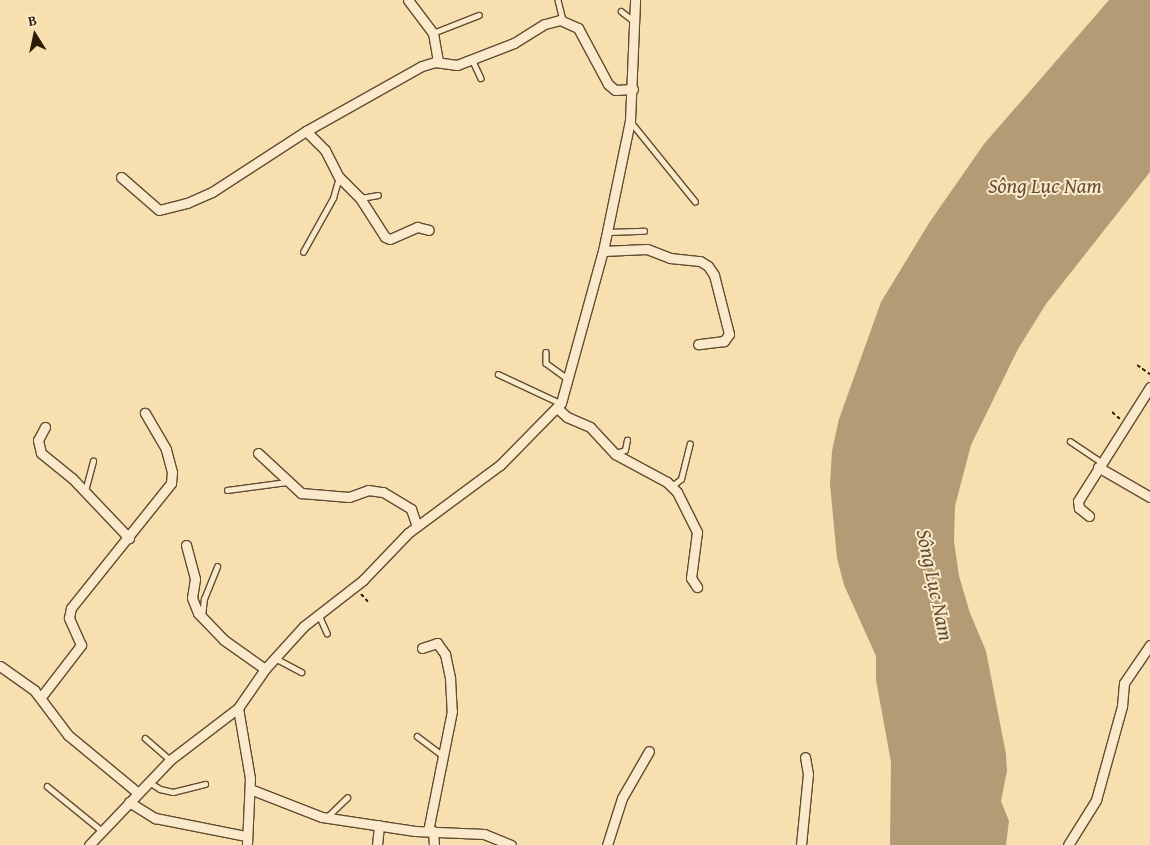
<!DOCTYPE html>
<meta charset="utf-8">
<style>
body{margin:0}
#map{position:relative;width:1150px;height:845px;overflow:hidden;background:#f8dfaf;font-family:"Gentium Book Plus",serif}
div>[style]{position:absolute}
.water>*{inset:0;background:#b39c75}
.path>*{height:2px;margin-top:-1px;transform-origin:0;background:repeating-linear-gradient(90deg,#2e1b05 0 4px,transparent 0 6.5px)}
.roads{filter:drop-shadow(1px 0 #604c30) drop-shadow(-1px 0 #604c30) drop-shadow(0 1px #604c30) drop-shadow(0 -1px #604c30)}
.lane>*{height:4.5px;margin:-2.25px;padding:0 2.25px;transform-origin:2.25px;border-radius:2.25px;background:#faeacb}
.street>*{height:9px;margin:-4.5px;padding:0 4.5px;transform-origin:4.5px;border-radius:4.5px;background:#faeacb}
span{translate:-50% -50%;white-space:nowrap;text-align:center;line-height:1.15;-webkit-text-stroke:4px #faeacb;paint-order:stroke}
.water-label{font-size:21px;color:#634f32;font-style:italic}
.north{position:absolute;left:10px;top:10px;width:50px;height:50px;-webkit-text-stroke:4px #faeacb;paint-order:stroke;rotate:350deg;font-size:14px;font-weight:700;line-height:20px;text-align:center;color:#2e1b05}
.north::after{content:'';display:block;margin:auto;width:18px;height:22px;background:#2e1b05;clip-path:polygon(50% 0,100% 100%,50% 72%,0 100%)}
</style>
<div id="map">
<div class="water">
<i style="clip-path:polygon(1109px 0,1150px 0,1150px 172px,1046px 304px,1018px 349px,971px 445px,955px 506px,954px 541px,959px 576px,970px 613px,986px 651px,1006px 754px,1007px 771px,1001px 801px,1009px 821px,1006px 845px,890px 845px,891px 762px,876px 680px,876px 656px,844px 585px,837px 558px,830px 484px,832px 451px,839px 419px,881px 302px,929px 223px,984px 144px)"></i>
</div>
<div class="path">
<i style="left:1137px;top:365px;width:16px;rotate:35deg"></i>
<i style="left:1112px;top:412px;width:11px;rotate:41deg"></i>
<i style="left:361px;top:594px;width:12px;rotate:48deg"></i>
</div>
<div class="roads">
<div class="lane">
<i style="left:558px;top:0;width:21px;rotate:76deg"></i>
<i style="left:621px;top:11px;width:16px;rotate:38deg"></i>
<i style="left:433px;top:33px;width:49px;rotate:-21.4deg"></i>
<i style="left:472px;top:59px;width:21px;rotate:65deg"></i>
<i style="left:631px;top:122px;width:102px;rotate:51deg"></i>
<i style="left:361px;top:198px;width:17px;rotate:-10deg"></i>
<i style="left:608px;top:232px;width:36px;rotate:-2deg"></i>
<i style="left:303px;top:252px;width:62px;rotate:-60.9deg"></i>
<i style="left:333px;top:198px;width:22px;rotate:-74deg"></i>
<i style="left:546px;top:352px;width:11px;rotate:90deg"></i>
<i style="left:546px;top:363px;width:27px;rotate:36deg"></i>
<i style="left:498px;top:374px;width:68px;rotate:25.1deg"></i>
<i style="left:1070px;top:441px;width:37px;rotate:34deg"></i>
<i style="left:616px;top:453px;width:9px;rotate:-18deg"></i>
<i style="left:625px;top:450px;width:10px;rotate:-79deg"></i>
<i style="left:672px;top:486px;width:11px;rotate:-38deg"></i>
<i style="left:681px;top:479px;width:36px;rotate:-76deg"></i>
<i style="left:227px;top:490px;width:62px;rotate:-7.5deg"></i>
<i style="left:85px;top:491px;width:31px;rotate:-75deg"></i>
<i style="left:319px;top:615px;width:20px;rotate:66deg"></i>
<i style="left:202px;top:617px;width:18px;rotate:-84deg"></i>
<i style="left:204px;top:599px;width:35px;rotate:-68deg"></i>
<i style="left:275px;top:658px;width:30px;rotate:28deg"></i>
<i style="left:417px;top:736px;width:31px;rotate:37deg"></i>
<i style="left:145px;top:738px;width:33px;rotate:41deg"></i>
<i style="left:149px;top:782px;width:13px;rotate:32deg"></i>
<i style="left:160px;top:789px;width:13px;rotate:13deg"></i>
<i style="left:173px;top:792px;width:33px;rotate:-14deg"></i>
<i style="left:47px;top:786px;width:70px;rotate:39.2deg"></i>
<i style="left:327px;top:817px;width:28px;rotate:-44deg"></i>
</div>
<div class="street">
<i style="left:408px;top:0;width:41px;rotate:52.9deg"></i>
<i style="left:433px;top:33px;width:29px;rotate:80deg"></i>
<i style="left:306px;top:131px;width:27px;rotate:45deg"></i>
<i style="left:325px;top:150px;width:30px;rotate:63deg"></i>
<i style="left:339px;top:177px;width:30px;rotate:45deg"></i>
<i style="left:360px;top:198px;width:46px;rotate:57.3deg"></i>
<i style="left:385px;top:237px;width:5px;rotate:22deg"></i>
<i style="left:390px;top:239px;width:30px;rotate:-24deg"></i>
<i style="left:417px;top:227px;width:12px;rotate:14deg"></i>
<i style="left:121px;top:177px;width:50px;rotate:41deg"></i>
<i style="left:159px;top:210px;width:29px;rotate:-14deg"></i>
<i style="left:187px;top:203px;width:27px;rotate:-24deg"></i>
<i style="left:212px;top:192px;width:112px;rotate:-33deg"></i>
<i style="left:306px;top:131px;width:133px;rotate:-29.3deg"></i>
<i style="left:422px;top:66px;width:14px;rotate:-17deg"></i>
<i style="left:435px;top:62px;width:22px;rotate:8deg"></i>
<i style="left:457px;top:65px;width:61px;rotate:-21.1deg"></i>
<i style="left:514px;top:43px;width:36px;rotate:-32deg"></i>
<i style="left:545px;top:24px;width:16px;rotate:-15deg"></i>
<i style="left:560px;top:20px;width:20px;rotate:24deg"></i>
<i style="left:578px;top:28px;width:64px;rotate:61.8deg"></i>
<i style="left:608px;top:84px;width:9px;rotate:41deg"></i>
<i style="left:615px;top:90px;width:18px;rotate:-3deg"></i>
<i style="left:603px;top:251px;width:44px;rotate:-2.6deg"></i>
<i style="left:647px;top:249px;width:25px;rotate:21deg"></i>
<i style="left:670px;top:258px;width:30px;rotate:6deg"></i>
<i style="left:700px;top:261px;width:9px;rotate:32deg"></i>
<i style="left:708px;top:266px;width:11px;rotate:56deg"></i>
<i style="left:714px;top:275px;width:61px;rotate:75.7deg"></i>
<i style="left:729px;top:334px;width:9px;rotate:126deg"></i>
<i style="left:724px;top:341px;width:26px;rotate:173deg"></i>
<i style="left:557px;top:408px;width:13px;rotate:42deg"></i>
<i style="left:567px;top:417px;width:25px;rotate:23deg"></i>
<i style="left:590px;top:427px;width:37px;rotate:47deg"></i>
<i style="left:615px;top:454px;width:59px;rotate:28.3deg"></i>
<i style="left:667px;top:482px;width:14px;rotate:45deg"></i>
<i style="left:677px;top:492px;width:45px;rotate:63.4deg"></i>
<i style="left:697px;top:532px;width:46px;rotate:97.4deg"></i>
<i style="left:691px;top:578px;width:11px;rotate:56deg"></i>
<i style="left:45px;top:427px;width:15px;rotate:118deg"></i>
<i style="left:38px;top:440px;width:13px;rotate:77deg"></i>
<i style="left:41px;top:453px;width:40px;rotate:39deg"></i>
<i style="left:72px;top:478px;width:83px;rotate:46.5deg"></i>
<i style="left:258px;top:453px;width:59px;rotate:42.9deg"></i>
<i style="left:301px;top:493px;width:48px;rotate:4.8deg"></i>
<i style="left:349px;top:497px;width:20px;rotate:-20deg"></i>
<i style="left:368px;top:490px;width:15px;rotate:8deg"></i>
<i style="left:383px;top:492px;width:33px;rotate:31deg"></i>
<i style="left:411px;top:509px;width:18px;rotate:71deg"></i>
<i style="left:1098px;top:467px;width:60px;rotate:30deg"></i>
<i style="left:1089px;top:516px;width:13px;rotate:-141deg"></i>
<i style="left:1079px;top:508px;width:7px;rotate:-98deg"></i>
<i style="left:1078px;top:501px;width:135px;rotate:-57.7deg"></i>
<i style="left:186px;top:545px;width:35px;rotate:75deg"></i>
<i style="left:195px;top:579px;width:19px;rotate:99deg"></i>
<i style="left:192px;top:598px;width:16px;rotate:68deg"></i>
<i style="left:198px;top:613px;width:37px;rotate:46deg"></i>
<i style="left:224px;top:640px;width:50px;rotate:35.3deg"></i>
<i style="left:422px;top:648px;width:16px;rotate:-18deg"></i>
<i style="left:437px;top:643px;width:14px;rotate:54deg"></i>
<i style="left:445px;top:654px;width:25px;rotate:78deg"></i>
<i style="left:450px;top:678px;width:33px;rotate:87deg"></i>
<i style="left:452px;top:711px;width:122px;rotate:101.3deg"></i>
<i style="left:0;top:666px;width:42px;rotate:35.2deg"></i>
<i style="left:34px;top:690px;width:56px;rotate:52.9deg"></i>
<i style="left:68px;top:735px;width:91px;rotate:39.6deg"></i>
<i style="left:41px;top:697px;width:66px;rotate:-52.4deg"></i>
<i style="left:81px;top:645px;width:30px;rotate:-114deg"></i>
<i style="left:69px;top:618px;width:10px;rotate:-79deg"></i>
<i style="left:71px;top:608px;width:160px;rotate:-51.3deg"></i>
<i style="left:171px;top:483px;width:11px;rotate:-85deg"></i>
<i style="left:172px;top:472px;width:24px;rotate:-105deg"></i>
<i style="left:166px;top:449px;width:42px;rotate:-120.3deg"></i>
<i style="left:238px;top:708px;width:71px;rotate:80.3deg"></i>
<i style="left:250px;top:778px;width:67px;rotate:92.6deg"></i>
<i style="left:250px;top:789px;width:77px;rotate:21.3deg"></i>
<i style="left:322px;top:817px;width:94px;rotate:8.6deg"></i>
<i style="left:415px;top:831px;width:69px;rotate:2.5deg"></i>
<i style="left:484px;top:834px;width:29px;rotate:22deg"></i>
<i style="left:129px;top:802px;width:31px;rotate:32deg"></i>
<i style="left:155px;top:818px;width:93px;rotate:11.2deg"></i>
<i style="left:433px;top:831px;width:14px;rotate:86deg"></i>
<i style="left:89px;top:845px;width:117px;rotate:-46.4deg"></i>
<i style="left:170px;top:760px;width:86px;rotate:-37.4deg"></i>
<i style="left:238px;top:708px;width:47px;rotate:-55.3deg"></i>
<i style="left:265px;top:669px;width:58px;rotate:-47.8deg"></i>
<i style="left:304px;top:626px;width:75px;rotate:-37.9deg"></i>
<i style="left:363px;top:580px;width:65px;rotate:-46.2deg"></i>
<i style="left:408px;top:533px;width:114px;rotate:-36.5deg"></i>
<i style="left:500px;top:465px;width:87px;rotate:-45.5deg"></i>
<i style="left:561px;top:403px;width:158px;rotate:-74.6deg"></i>
<i style="left:603px;top:251px;width:133px;rotate:-78.3deg"></i>
<i style="left:630px;top:121px;width:121px;rotate:-87.6deg"></i>
<i style="left:377px;top:845px;width:20px;rotate:-84deg"></i>
<i style="left:607px;top:845px;width:49px;rotate:-72.3deg"></i>
<i style="left:622px;top:798px;width:54px;rotate:-60.1deg"></i>
<i style="left:801px;top:845px;width:71px;rotate:-84.4deg"></i>
<i style="left:808px;top:774px;width:17px;rotate:-100deg"></i>
<i style="left:1068px;top:845px;width:53px;rotate:-58.1deg"></i>
<i style="left:1096px;top:800px;width:98px;rotate:-74.5deg"></i>
<i style="left:1122px;top:706px;width:23px;rotate:-85deg"></i>
<i style="left:1124px;top:683px;width:46px;rotate:-55.6deg"></i>
</div>
</div>
<div class="water-label">
<span style="left:1045px;top:186px">Sông Lục Nam</span>
<span style="left:935px;top:585px;rotate:78deg">Sông Lục Nam</span>
</div>
<div class="north">B</div>
</div>
